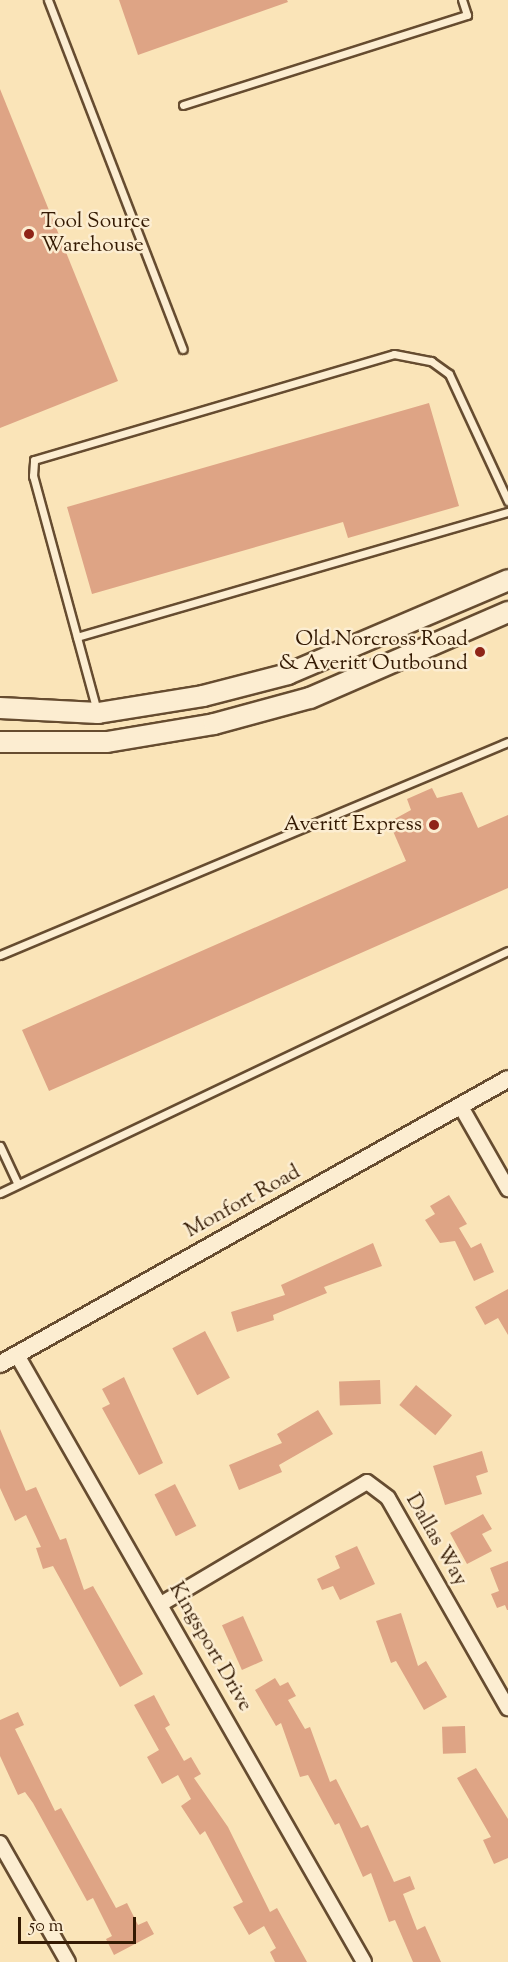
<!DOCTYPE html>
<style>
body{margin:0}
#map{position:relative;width:508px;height:1962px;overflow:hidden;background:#fae4b8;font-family:"Sorts Mill Goudy",serif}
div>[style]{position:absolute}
.building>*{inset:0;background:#dea485;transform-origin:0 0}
.roads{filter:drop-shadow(2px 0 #664c30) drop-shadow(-2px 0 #664c30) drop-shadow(0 2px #664c30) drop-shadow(0 -2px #664c30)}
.service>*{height:7px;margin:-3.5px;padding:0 3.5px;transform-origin:3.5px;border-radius:3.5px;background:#fcedd1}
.minor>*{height:14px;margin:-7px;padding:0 7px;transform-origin:7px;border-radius:7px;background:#fcedd1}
.tertiary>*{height:16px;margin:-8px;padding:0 8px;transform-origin:8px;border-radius:8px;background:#fcedd1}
.secondary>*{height:20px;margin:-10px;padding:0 10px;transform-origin:10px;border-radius:10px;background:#fcedd1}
.dots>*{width:16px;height:16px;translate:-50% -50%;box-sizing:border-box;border:3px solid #fcedd1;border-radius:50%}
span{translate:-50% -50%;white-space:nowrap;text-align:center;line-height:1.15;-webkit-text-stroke:5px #fcedd1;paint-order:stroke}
.poi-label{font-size:21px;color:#341a03}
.left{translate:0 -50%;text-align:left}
.right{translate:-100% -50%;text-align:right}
.street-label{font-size:21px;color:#341a03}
.scale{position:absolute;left:18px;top:1917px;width:118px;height:27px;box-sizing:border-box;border:3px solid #341a03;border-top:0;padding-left:8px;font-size:18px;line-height:21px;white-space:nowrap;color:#341a03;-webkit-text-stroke:4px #fcedd1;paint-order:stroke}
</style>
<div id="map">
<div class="building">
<i style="clip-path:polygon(119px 0,287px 0,288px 2px,138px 55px)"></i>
<i style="clip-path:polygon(0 89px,118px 381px,0 428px)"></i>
<i style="clip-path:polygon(429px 403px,459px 506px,348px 538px,343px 522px,92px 594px,67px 507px)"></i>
<i style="clip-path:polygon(432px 788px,437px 798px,462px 792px,478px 828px,508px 815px,508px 888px,49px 1091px,22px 1030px,406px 861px,389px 822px,411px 810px,407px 799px)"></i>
<i style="clip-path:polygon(449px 1195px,467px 1224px,459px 1228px,471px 1248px,481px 1243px,494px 1272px,474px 1281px,455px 1241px,440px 1243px,425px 1220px,435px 1214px,430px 1206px)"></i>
<i style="clip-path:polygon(373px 1243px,382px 1266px,324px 1287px,327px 1293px,273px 1315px,274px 1320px,237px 1332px,231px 1312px,285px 1295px,281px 1285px)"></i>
<i style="clip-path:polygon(508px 1289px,508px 1335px,498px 1318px,485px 1325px,475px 1307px)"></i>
<i style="left:205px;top:1331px;width:53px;height:37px;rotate:62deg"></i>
<i style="clip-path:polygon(124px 1377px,163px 1463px,139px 1475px,102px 1408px,110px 1404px,102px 1389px)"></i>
<i style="left:380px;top:1380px;width:24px;height:41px;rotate:88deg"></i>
<i style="left:416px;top:1385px;width:47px;height:26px;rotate:40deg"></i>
<i style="clip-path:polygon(318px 1410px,333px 1434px,279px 1465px,282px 1472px,239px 1490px,229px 1465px,282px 1443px,277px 1434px)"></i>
<i style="clip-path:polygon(0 1429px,26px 1491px,36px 1487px,60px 1540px,66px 1538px,84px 1590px,93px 1586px,143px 1674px,120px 1687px,53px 1566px,43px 1569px,36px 1548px,41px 1547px,26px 1515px,15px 1521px,0 1488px)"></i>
<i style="clip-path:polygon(482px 1451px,488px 1472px,476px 1476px,482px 1494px,445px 1505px,433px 1466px)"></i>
<i style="left:175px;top:1484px;width:47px;height:23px;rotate:63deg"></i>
<i style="clip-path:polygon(483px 1514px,492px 1529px,482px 1534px,492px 1551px,467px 1564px,450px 1533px)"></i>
<i style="clip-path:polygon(357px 1546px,375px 1584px,340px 1600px,333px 1586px,322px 1590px,317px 1579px,340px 1568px,335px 1556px)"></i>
<i style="clip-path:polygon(508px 1561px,508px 1610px,507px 1610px,505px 1605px,497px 1608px,491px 1594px,499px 1591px,490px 1568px)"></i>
<i style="clip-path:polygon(401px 1613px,418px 1666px,426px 1661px,447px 1697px,424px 1710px,396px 1661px,391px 1663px,376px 1621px)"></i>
<i style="left:243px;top:1616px;width:49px;height:23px;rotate:66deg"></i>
<i style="clip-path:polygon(275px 1678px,280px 1686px,288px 1682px,296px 1696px,288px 1700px,305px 1729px,310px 1727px,330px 1782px,336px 1779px,361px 1828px,368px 1825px,394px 1882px,410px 1876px,415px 1889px,403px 1894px,417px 1930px,425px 1926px,441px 1962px,413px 1962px,395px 1920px,389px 1922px,371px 1873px,363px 1877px,339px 1823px,335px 1825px,308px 1775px,300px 1777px,281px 1723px,276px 1726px,255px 1690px)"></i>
<i style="clip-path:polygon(154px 1695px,170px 1725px,165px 1728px,184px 1761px,191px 1757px,201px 1774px,194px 1778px,228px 1827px,270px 1912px,277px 1908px,307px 1962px,275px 1962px,270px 1952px,276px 1948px,264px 1926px,249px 1935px,233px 1907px,243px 1902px,205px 1831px,200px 1835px,181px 1806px,191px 1799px,178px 1775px,162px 1784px,147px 1757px,159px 1750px,134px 1705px)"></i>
<i style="clip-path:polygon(18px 1712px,24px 1725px,15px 1729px,55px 1811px,61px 1808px,116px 1908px,127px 1903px,138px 1925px,147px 1921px,154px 1934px,114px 1955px,106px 1939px,112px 1936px,93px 1898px,87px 1901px,33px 1803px,25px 1792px,18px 1795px,0 1756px,0 1720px)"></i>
<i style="left:465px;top:1726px;width:27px;height:23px;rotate:88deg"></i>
<i style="clip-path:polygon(476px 1768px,508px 1819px,508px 1858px,494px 1864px,483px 1840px,491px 1837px,457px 1778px)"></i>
</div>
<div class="roads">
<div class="service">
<i style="left:48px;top:0;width:374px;rotate:68.9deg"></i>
<i style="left:183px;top:105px;width:298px;rotate:-17.6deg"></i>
<i style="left:467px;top:15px;width:16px;rotate:-108deg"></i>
<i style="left:77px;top:637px;width:449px;rotate:-16.2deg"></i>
<i style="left:97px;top:711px;width:244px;rotate:-105.2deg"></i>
<i style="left:33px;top:476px;width:16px;rotate:-86deg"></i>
<i style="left:34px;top:460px;width:375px;rotate:-16.4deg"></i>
<i style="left:394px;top:354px;width:38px;rotate:11deg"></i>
<i style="left:431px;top:361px;width:22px;rotate:36deg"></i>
<i style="left:449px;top:374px;width:140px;rotate:65.1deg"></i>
<i style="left:0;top:955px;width:551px;rotate:-22.75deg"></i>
<i style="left:0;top:1146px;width:40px;rotate:65deg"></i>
<i style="left:0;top:1193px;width:563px;rotate:-25.47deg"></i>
</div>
<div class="minor">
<i style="left:460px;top:1105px;width:97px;rotate:60.3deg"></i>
<i style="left:17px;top:1355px;width:699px;rotate:60.24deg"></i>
<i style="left:161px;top:1604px;width:239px;rotate:-30.6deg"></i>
<i style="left:367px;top:1482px;width:26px;rotate:37deg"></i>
<i style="left:388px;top:1498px;width:242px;rotate:60.3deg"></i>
<i style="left:0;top:1843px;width:137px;rotate:60.3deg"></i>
</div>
<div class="tertiary">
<i style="left:0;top:1364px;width:582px;rotate:-29.29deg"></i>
</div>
<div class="secondary">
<i style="left:0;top:708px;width:98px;rotate:2.9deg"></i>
<i style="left:98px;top:713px;width:106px;rotate:-9.2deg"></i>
<i style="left:203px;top:696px;width:88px;rotate:-14.5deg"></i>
<i style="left:288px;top:674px;width:239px;rotate:-23.1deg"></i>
<i style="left:0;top:742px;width:107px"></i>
<i style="left:107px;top:742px;width:109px;rotate:-9.5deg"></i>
<i style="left:214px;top:724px;width:99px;rotate:-15.2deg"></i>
<i style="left:310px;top:698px;width:216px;rotate:-23.5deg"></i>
</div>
</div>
<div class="dots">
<i style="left:29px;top:234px;background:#8f2418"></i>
<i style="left:480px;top:652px;background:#8f2418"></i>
<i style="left:434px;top:825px;background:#8f2418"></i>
</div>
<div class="poi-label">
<span class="left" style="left:41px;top:234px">Tool Source<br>Warehouse</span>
<span class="right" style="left:468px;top:652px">Old Norcross Road<br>&amp; Averitt Outbound</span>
<span class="right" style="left:422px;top:825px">Averitt Express</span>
</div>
<div class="street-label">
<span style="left:243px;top:1202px;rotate:-29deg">Monfort Road</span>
<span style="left:436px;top:1540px;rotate:60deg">Dallas Way</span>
<span style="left:210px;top:1647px;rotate:60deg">Kingsport Drive</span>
</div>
<div class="scale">50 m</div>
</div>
